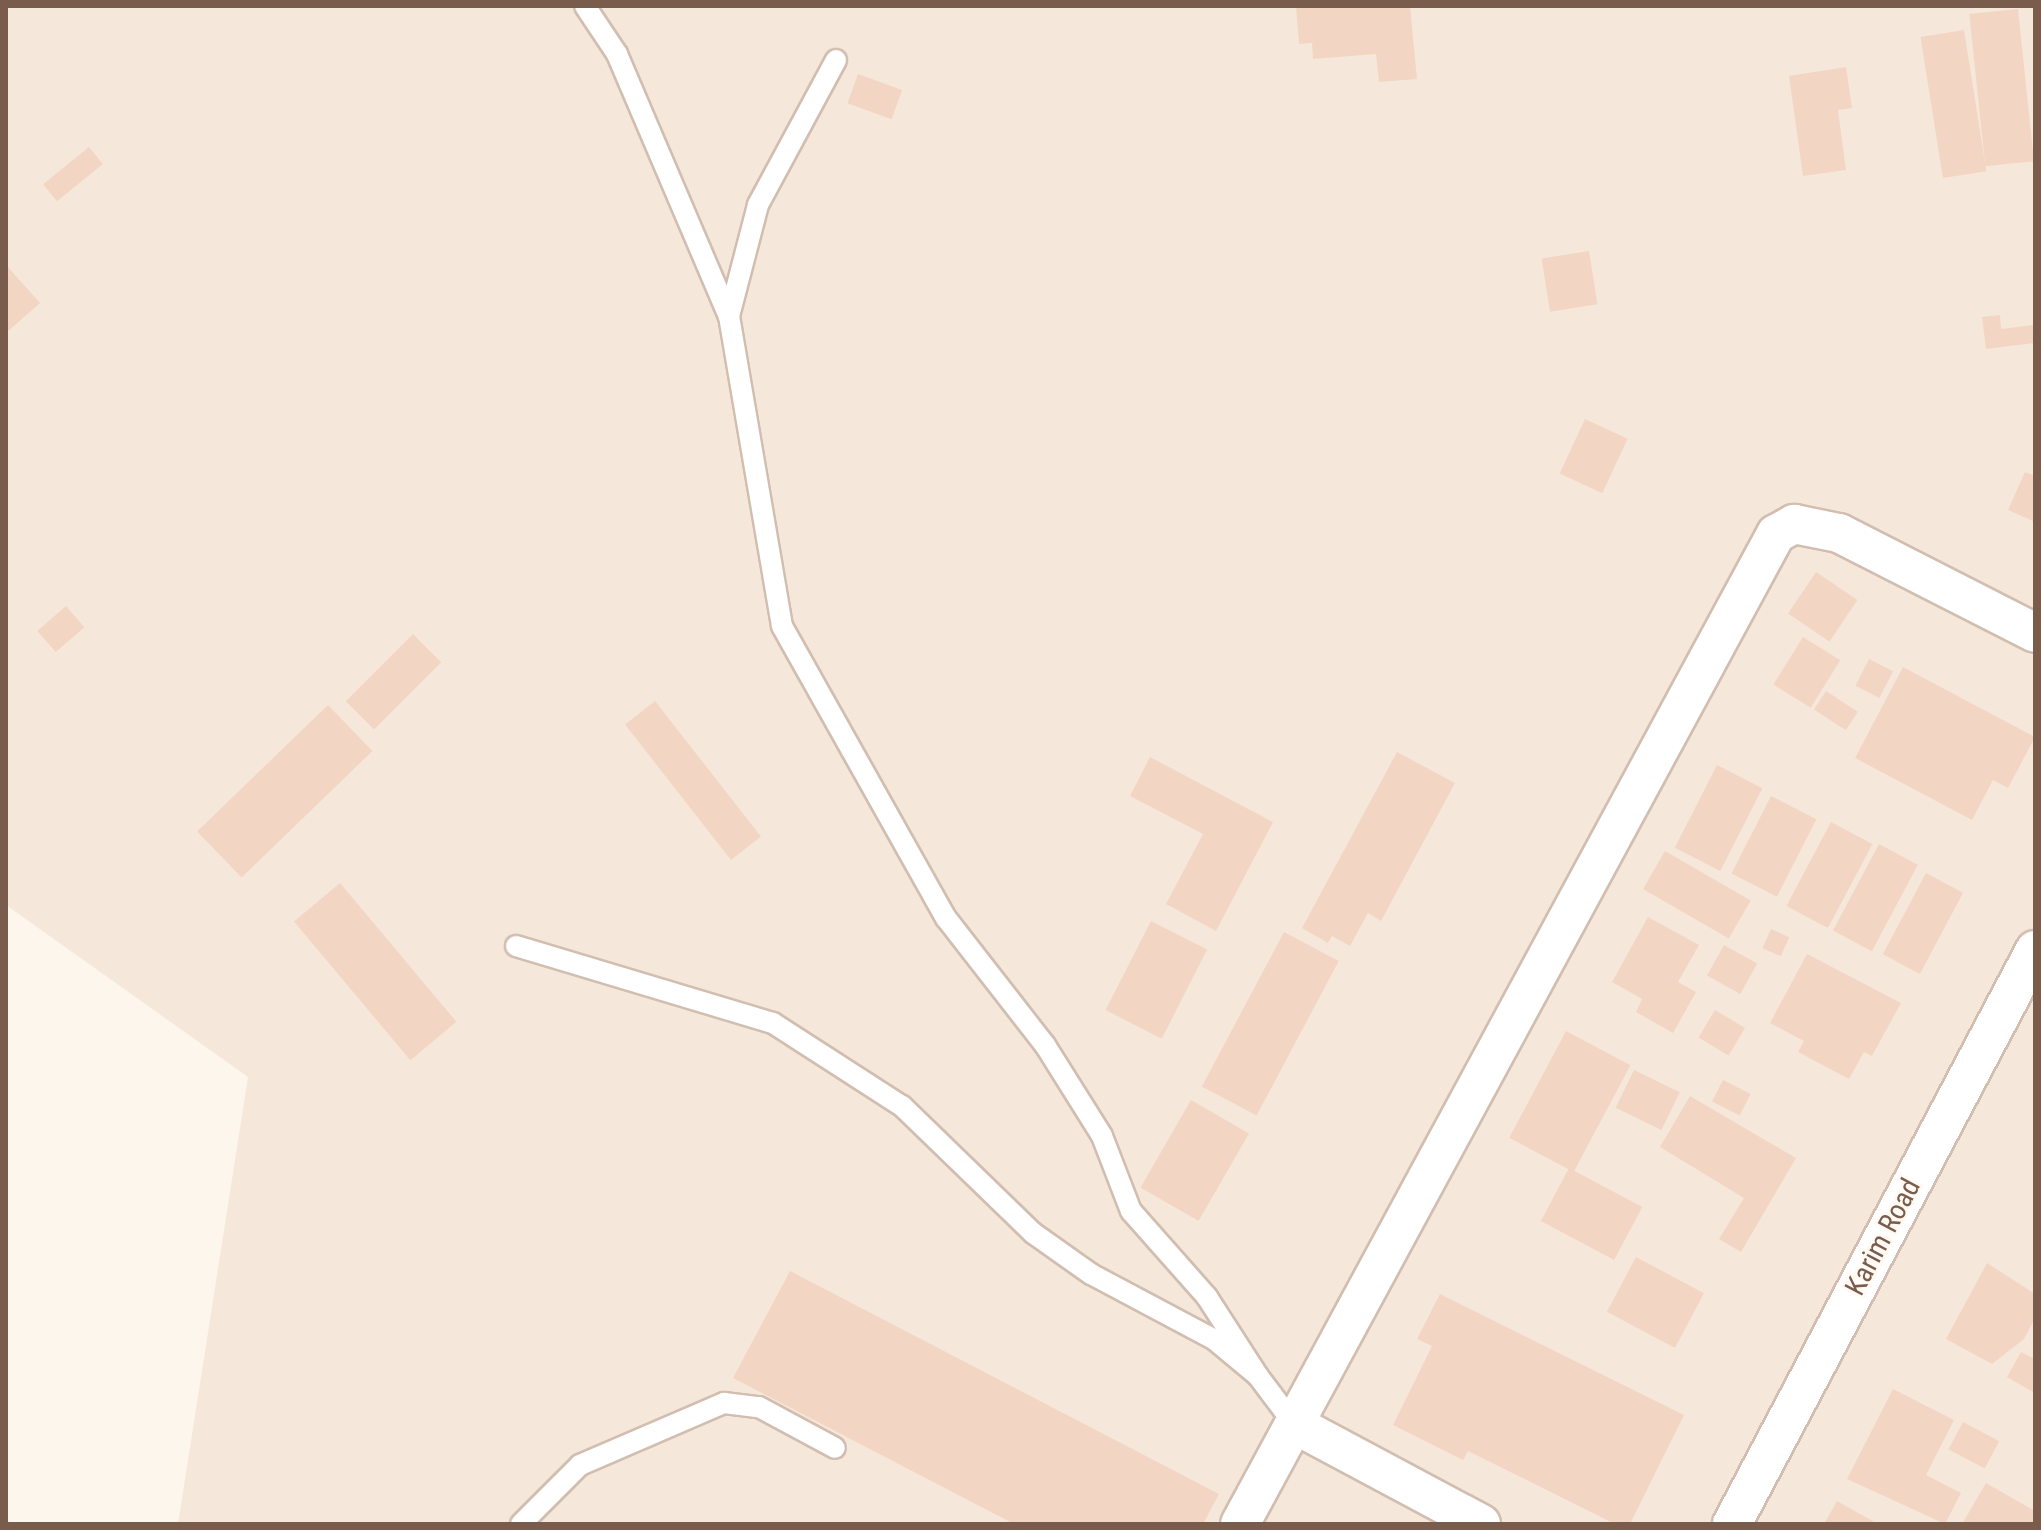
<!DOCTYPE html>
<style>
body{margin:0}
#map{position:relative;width:2041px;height:1530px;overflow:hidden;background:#fdf6ec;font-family:"Roboto Condensed",sans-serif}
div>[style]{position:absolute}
.residential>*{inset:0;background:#f5e8da}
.building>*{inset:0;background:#f3d5c3;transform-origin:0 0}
.roads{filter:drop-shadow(2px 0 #d1beb0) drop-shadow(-2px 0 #d1beb0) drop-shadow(0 2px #d1beb0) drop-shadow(0 -2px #d1beb0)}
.service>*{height:20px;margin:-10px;padding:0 10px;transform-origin:10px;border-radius:10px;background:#fff}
.minor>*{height:38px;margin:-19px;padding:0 19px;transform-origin:19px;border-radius:19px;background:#fff}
span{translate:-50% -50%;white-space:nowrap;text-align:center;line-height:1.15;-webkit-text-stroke:6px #fffaf3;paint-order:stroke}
.street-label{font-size:28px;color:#7a5c4d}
.frame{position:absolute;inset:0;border:8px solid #7a5c4d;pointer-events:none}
</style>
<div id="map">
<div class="residential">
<i style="clip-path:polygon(6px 6px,2035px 6px,2035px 1524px,178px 1524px,248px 1077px,6px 905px)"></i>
</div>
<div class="building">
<i style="clip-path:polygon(1296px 6px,1410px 6px,1417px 79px,1379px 82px,1376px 54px,1313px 59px,1312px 43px,1299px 44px)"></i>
<i style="left:2018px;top:9px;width:153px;height:49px;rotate:84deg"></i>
<i style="left:1964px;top:30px;width:143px;height:44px;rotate:81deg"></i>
<i style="clip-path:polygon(1846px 67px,1852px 108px,1838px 110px,1846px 170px,1803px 176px,1789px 76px)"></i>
<i style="left:858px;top:74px;width:47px;height:31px;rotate:20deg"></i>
<i style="left:89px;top:147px;width:22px;height:59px;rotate:51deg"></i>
<i style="left:1589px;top:251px;width:54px;height:48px;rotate:81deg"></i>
<i style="clip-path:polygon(6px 265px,40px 303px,6px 333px)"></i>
<i style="clip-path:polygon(2000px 315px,2001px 329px,2033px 325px,2034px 343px,1986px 349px,1982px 317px)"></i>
<i style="left:1585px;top:419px;width:47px;height:60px;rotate:25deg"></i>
<i style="clip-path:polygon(2025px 472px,2035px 476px,2035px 522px,2008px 510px)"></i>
<i style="left:1816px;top:572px;width:50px;height:50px;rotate:34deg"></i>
<i style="left:66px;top:606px;width:28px;height:38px;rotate:49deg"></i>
<i style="left:413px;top:634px;width:40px;height:95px;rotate:45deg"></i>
<i style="left:1803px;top:637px;width:44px;height:56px;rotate:32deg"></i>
<i style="left:1869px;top:659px;width:27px;height:30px;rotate:27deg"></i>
<i style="clip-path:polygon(1903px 667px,2035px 737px,2008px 788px,1993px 780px,1972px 820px,1855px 758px)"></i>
<i style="left:1826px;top:691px;width:38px;height:22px;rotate:33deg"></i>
<i style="left:655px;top:701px;width:172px;height:38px;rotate:52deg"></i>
<i style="left:328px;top:705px;width:64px;height:182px;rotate:46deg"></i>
<i style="clip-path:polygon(1397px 752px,1455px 783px,1381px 921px,1368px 913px,1350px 946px,1332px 936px,1328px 943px,1302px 928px)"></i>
<i style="clip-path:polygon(1150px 757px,1273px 822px,1216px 931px,1166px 904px,1203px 834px,1130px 796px)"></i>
<i style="left:1717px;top:765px;width:51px;height:93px;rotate:27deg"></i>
<i style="left:1771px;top:796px;width:51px;height:87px;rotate:27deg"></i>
<i style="left:1831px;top:822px;width:47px;height:95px;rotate:28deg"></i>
<i style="left:1879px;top:844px;width:44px;height:98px;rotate:28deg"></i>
<i style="left:1665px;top:851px;width:99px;height:44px;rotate:30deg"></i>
<i style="left:1926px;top:873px;width:42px;height:92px;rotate:28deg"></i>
<i style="left:340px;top:883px;width:181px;height:60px;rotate:50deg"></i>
<i style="clip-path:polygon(1648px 917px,1699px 945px,1678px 982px,1696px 992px,1673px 1033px,1636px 1012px,1642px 999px,1612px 982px)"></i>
<i style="left:1151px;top:921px;width:63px;height:100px;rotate:27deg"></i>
<i style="left:1771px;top:929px;width:20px;height:21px;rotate:24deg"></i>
<i style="left:1284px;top:932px;width:62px;height:175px;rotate:28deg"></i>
<i style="left:1724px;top:945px;width:38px;height:35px;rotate:29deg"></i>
<i style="clip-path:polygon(1807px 954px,1901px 1003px,1872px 1056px,1864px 1052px,1849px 1079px,1798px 1052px,1804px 1041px,1770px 1023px)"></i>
<i style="left:1715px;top:1010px;width:35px;height:32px;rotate:31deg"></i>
<i style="left:1566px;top:1031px;width:73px;height:121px;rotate:28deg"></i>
<i style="left:1634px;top:1070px;width:51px;height:42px;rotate:26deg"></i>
<i style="left:1723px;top:1080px;width:31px;height:24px;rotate:27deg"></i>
<i style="clip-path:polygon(1690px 1096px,1796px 1158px,1741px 1252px,1719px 1239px,1744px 1198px,1660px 1147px)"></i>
<i style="left:1191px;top:1100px;width:67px;height:101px;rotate:30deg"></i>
<i style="left:1569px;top:1168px;width:83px;height:60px;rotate:28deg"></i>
<i style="left:1636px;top:1257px;width:77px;height:62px;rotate:28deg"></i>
<i style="clip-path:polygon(1987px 1263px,2035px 1294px,2035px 1318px,2024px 1339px,1992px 1364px,1946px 1339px)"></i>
<i style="clip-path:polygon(790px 1271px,1219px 1494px,1203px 1524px,1014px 1524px,733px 1378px)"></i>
<i style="clip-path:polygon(1440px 1294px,1684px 1415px,1630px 1524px,1615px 1524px,1468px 1451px,1463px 1460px,1393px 1425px,1432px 1346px,1417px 1339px)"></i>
<i style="clip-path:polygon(2021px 1352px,2035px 1359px,2035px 1393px,2007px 1377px)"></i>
<i style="clip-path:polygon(1893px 1389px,1954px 1420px,1926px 1475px,1961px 1493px,1945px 1524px,1847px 1479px)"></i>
<i style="left:1963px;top:1422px;width:41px;height:31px;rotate:28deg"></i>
<i style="clip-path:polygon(1986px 1483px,2035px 1511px,2035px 1524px,1962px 1524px)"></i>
<i style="clip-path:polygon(1837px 1501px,1878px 1524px,1824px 1524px)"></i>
</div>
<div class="roads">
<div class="service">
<i style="left:585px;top:6px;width:58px;rotate:56.3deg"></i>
<i style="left:617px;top:54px;width:285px;rotate:66.9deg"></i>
<i style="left:836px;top:60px;width:165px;rotate:118.3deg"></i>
<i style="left:758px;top:205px;width:115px;rotate:104.6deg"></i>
<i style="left:729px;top:316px;width:314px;rotate:80.3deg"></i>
<i style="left:782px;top:626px;width:335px;rotate:60.7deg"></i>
<i style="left:946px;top:918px;width:161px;rotate:52.1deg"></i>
<i style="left:1045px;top:1045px;width:107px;rotate:57.9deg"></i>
<i style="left:1102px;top:1136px;width:80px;rotate:68.9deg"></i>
<i style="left:1131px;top:1211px;width:115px;rotate:48.5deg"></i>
<i style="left:1207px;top:1297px;width:94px;rotate:57.2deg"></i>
<i style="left:516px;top:946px;width:268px;rotate:16.7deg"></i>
<i style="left:773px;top:1023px;width:153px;rotate:32.8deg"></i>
<i style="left:902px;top:1106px;width:182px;rotate:44.1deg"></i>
<i style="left:1033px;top:1233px;width:71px;rotate:35.3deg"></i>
<i style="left:1091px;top:1274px;width:140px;rotate:28deg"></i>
<i style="left:1215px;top:1340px;width:56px;rotate:39.9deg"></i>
<i style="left:1258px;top:1376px;width:60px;rotate:53.1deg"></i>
<i style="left:521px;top:1524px;width:83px;rotate:-45deg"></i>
<i style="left:580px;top:1465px;width:157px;rotate:-23.3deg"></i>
<i style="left:724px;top:1403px;width:35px;rotate:7deg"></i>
<i style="left:759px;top:1407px;width:86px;rotate:28.3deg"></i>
</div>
<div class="minor">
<i style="left:1294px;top:1424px;width:212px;rotate:28.1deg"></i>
<i style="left:1240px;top:1524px;width:1126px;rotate:-61.57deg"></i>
<i style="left:1776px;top:534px;width:21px;rotate:-29deg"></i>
<i style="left:1794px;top:524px;width:46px;rotate:11.3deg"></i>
<i style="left:1839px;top:533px;width:220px;rotate:27deg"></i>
<i style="left:1732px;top:1524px;width:649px;rotate:-62.17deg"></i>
</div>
</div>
<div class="street-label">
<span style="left:1883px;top:1237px;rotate:-62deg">Karim Road</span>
</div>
<div class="frame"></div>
</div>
